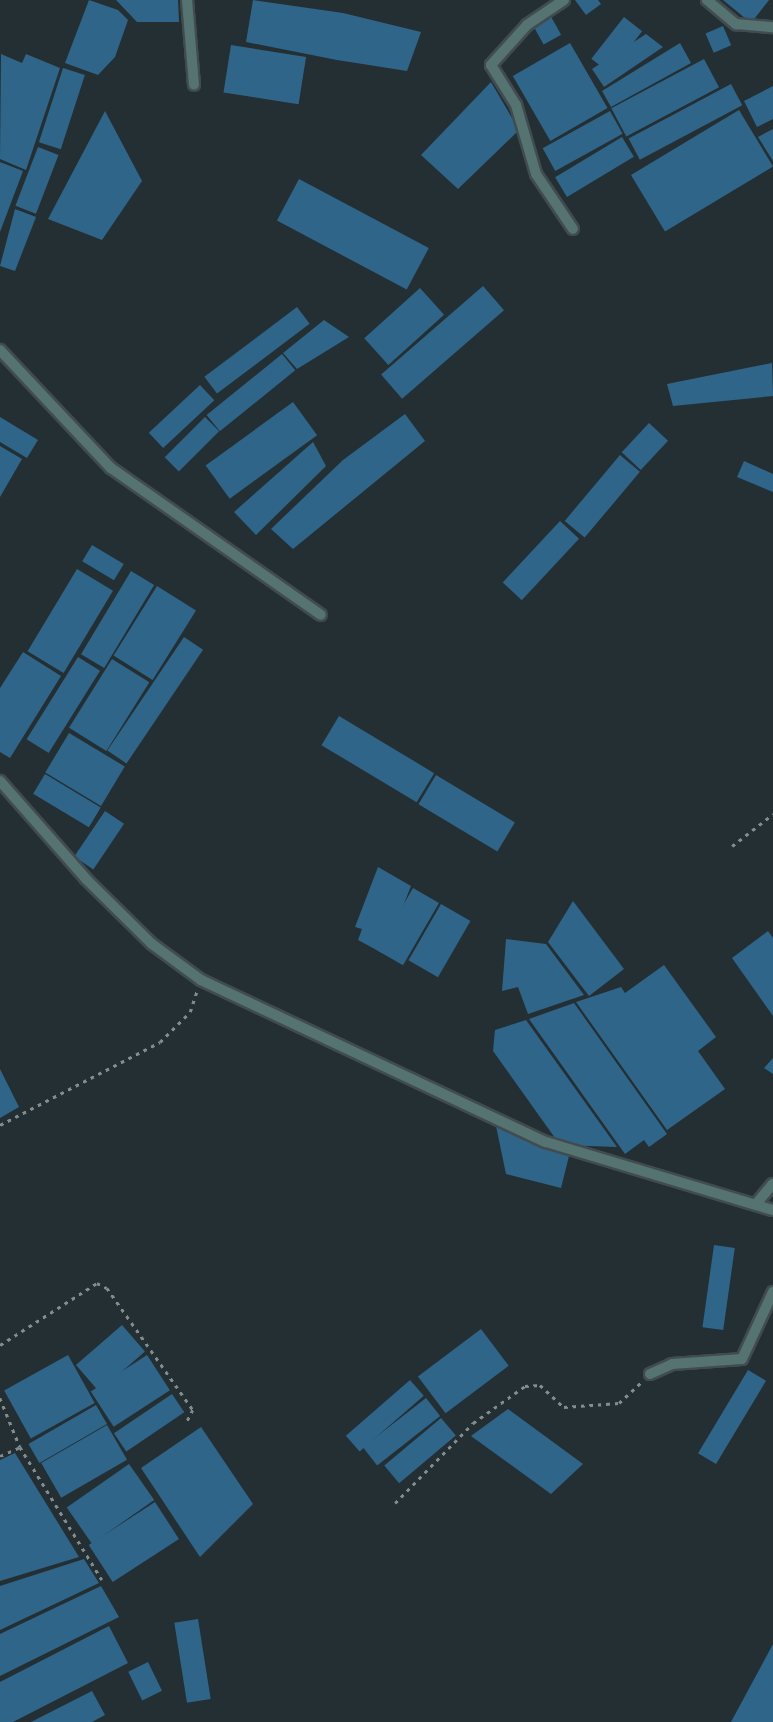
<!DOCTYPE html>
<style>
body{margin:0}
#map{position:relative;width:773px;height:1722px;overflow:hidden;background:#232f33;font-family:Cabin,sans-serif}
div>[style]{position:absolute}
.building>*{inset:0;background:#30658a;transform-origin:0 0}
.path>*{height:2.5px;margin-top:-1.25px;transform-origin:0;background:repeating-linear-gradient(90deg,#838d90 0 3.5px,transparent 0 8.5px)}
.roads{filter:drop-shadow(2px 0 #414c50) drop-shadow(-2px 0 #414c50) drop-shadow(0 2px #414c50) drop-shadow(0 -2px #414c50)}
.minor>*{height:10px;margin:-5px;padding:0 5px;transform-origin:5px;border-radius:5px;background:#547371}
span{translate:-50% -50%;white-space:nowrap;text-align:center;line-height:1.15;-webkit-text-stroke:5px #232f33;paint-order:stroke}
</style>
<div id="map">
<div class="building">
<i style="clip-path:polygon(89px 0,118px 10px,128px 20px,115px 57px,98px 75px,65px 63px)"></i>
<i style="clip-path:polygon(116px 0,178px 0,179px 22px,137px 22px)"></i>
<i style="clip-path:polygon(253px 0,343px 13px,421px 32px,407px 71px,337px 60px,246px 42px)"></i>
<i style="clip-path:polygon(575px 0,598px 0,601px 4px,586px 15px)"></i>
<i style="clip-path:polygon(723px 0,769px 0,751px 23px)"></i>
<i style="left:549px;top:13px;width:25px;height:20px;rotate:61deg"></i>
<i style="left:624px;top:17px;width:23px;height:53px;rotate:38deg"></i>
<i style="left:723px;top:26px;width:21px;height:19px;rotate:67deg"></i>
<i style="clip-path:polygon(646px 34px,663px 47px,604px 87px,592px 69px)"></i>
<i style="left:570px;top:43px;width:75px;height:66px;rotate:60deg"></i>
<i style="clip-path:polygon(680px 43px,691px 63px,611px 107px,602px 91px)"></i>
<i style="left:231px;top:45px;width:76px;height:48px;rotate:9deg"></i>
<i style="clip-path:polygon(1px 54px,22px 63px,26px 54px,60px 68px,26px 170px,0 159px)"></i>
<i style="left:704px;top:59px;width:32px;height:105px;rotate:62deg"></i>
<i style="left:63px;top:68px;width:23px;height:78px;rotate:18deg"></i>
<i style="clip-path:polygon(491px 82px,519px 130px,458px 189px,421px 155px)"></i>
<i style="left:731px;top:84px;width:24px;height:116px;rotate:62deg"></i>
<i style="clip-path:polygon(773px 86px,773px 119px,757px 127px,744px 101px)"></i>
<i style="left:739px;top:110px;width:66px;height:126px;rotate:59deg"></i>
<i style="clip-path:polygon(105px 111px,142px 181px,102px 240px,48px 219px)"></i>
<i style="left:610px;top:111px;width:26px;height:77px;rotate:61deg"></i>
<i style="clip-path:polygon(773px 129px,773px 161px,758px 137px)"></i>
<i style="left:622px;top:137px;width:23px;height:78px;rotate:59deg"></i>
<i style="left:38px;top:147px;width:22px;height:63px;rotate:21deg"></i>
<i style="clip-path:polygon(0 162px,23px 171px,0 232px)"></i>
<i style="left:299px;top:179px;width:147px;height:47px;rotate:28deg"></i>
<i style="clip-path:polygon(15px 209px,36px 217px,15px 271px,0 266px)"></i>
<i style="left:483px;top:286px;width:32px;height:135px;rotate:49deg"></i>
<i style="left:420px;top:288px;width:36px;height:75px;rotate:48deg"></i>
<i style="left:297px;top:307px;width:21px;height:116px;rotate:53deg"></i>
<i style="clip-path:polygon(324px 320px,349px 337px,297px 369px,283px 353px)"></i>
<i style="left:282px;top:354px;width:21px;height:97px;rotate:51deg"></i>
<i style="clip-path:polygon(772px 363px,773px 396px,673px 406px,667px 384px)"></i>
<i style="left:200px;top:385px;width:21px;height:70px;rotate:47deg"></i>
<i style="left:293px;top:402px;width:41px;height:108px;rotate:54deg"></i>
<i style="clip-path:polygon(405px 414px,425px 441px,293px 549px,271px 529px,343px 460px)"></i>
<i style="clip-path:polygon(0 417px,38px 440px,27px 458px,0 442px)"></i>
<i style="left:205px;top:417px;width:20px;height:57px;rotate:45deg"></i>
<i style="left:649px;top:423px;width:26px;height:40px;rotate:43deg"></i>
<i style="clip-path:polygon(313px 442px,326px 466px,256px 535px,234px 512px)"></i>
<i style="clip-path:polygon(0 446px,22px 459px,0 497px)"></i>
<i style="left:620px;top:455px;width:26px;height:86px;rotate:40deg"></i>
<i style="clip-path:polygon(744px 461px,773px 474px,773px 492px,737px 477px)"></i>
<i style="left:560px;top:521px;width:26px;height:84px;rotate:43deg"></i>
<i style="left:92px;top:545px;width:37px;height:19px;rotate:31deg"></i>
<i style="left:77px;top:569px;width:42px;height:96px;rotate:31deg"></i>
<i style="left:131px;top:571px;width:27px;height:97px;rotate:31deg"></i>
<i style="left:157px;top:586px;width:46px;height:82px;rotate:32deg"></i>
<i style="left:184px;top:637px;width:23px;height:137px;rotate:34deg"></i>
<i style="clip-path:polygon(23px 652px,61px 676px,10px 758px,0 752px,0 688px)"></i>
<i style="left:78px;top:657px;width:26px;height:97px;rotate:32deg"></i>
<i style="left:112px;top:659px;width:44px;height:81px;rotate:32deg"></i>
<i style="left:339px;top:716px;width:111px;height:34px;rotate:31deg"></i>
<i style="left:69px;top:733px;width:65px;height:46px;rotate:31deg"></i>
<i style="left:45px;top:774px;width:65px;height:23px;rotate:31deg"></i>
<i style="left:436px;top:775px;width:92px;height:34px;rotate:31deg"></i>
<i style="left:105px;top:811px;width:23px;height:55px;rotate:34deg"></i>
<i style="clip-path:polygon(378px 867px,411px 886px,384px 954px,358px 940px,362px 929px,355px 927px)"></i>
<i style="left:413px;top:888px;width:30px;height:72px;rotate:30deg"></i>
<i style="clip-path:polygon(573px 901px,624px 969px,589px 996px,548px 942px)"></i>
<i style="left:441px;top:904px;width:34px;height:65px;rotate:30deg"></i>
<i style="clip-path:polygon(768px 931px,773px 938px,773px 1016px,732px 958px)"></i>
<i style="clip-path:polygon(506px 939px,546px 944px,584px 995px,528px 1014px,518px 987px,502px 991px)"></i>
<i style="clip-path:polygon(664px 965px,716px 1037px,698px 1051px,725px 1089px,667px 1130px,576px 1002px,621px 987px,625px 993px)"></i>
<i style="clip-path:polygon(574px 1003px,667px 1134px,649px 1147px,644px 1140px,625px 1154px,529px 1019px)"></i>
<i style="clip-path:polygon(526px 1020px,617px 1147px,560px 1145px,493px 1051px,495px 1030px)"></i>
<i style="clip-path:polygon(773px 1058px,773px 1074px,764px 1068px)"></i>
<i style="clip-path:polygon(0 1069px,19px 1107px,0 1118px)"></i>
<i style="clip-path:polygon(496px 1126px,569px 1156px,561px 1188px,506px 1174px)"></i>
<i style="left:714px;top:1245px;width:21px;height:83px;rotate:8deg"></i>
<i style="left:122px;top:1325px;width:35px;height:61px;rotate:49deg"></i>
<i style="left:481px;top:1329px;width:46px;height:79px;rotate:53deg"></i>
<i style="left:68px;top:1355px;width:55px;height:73px;rotate:61deg"></i>
<i style="left:147px;top:1355px;width:42px;height:67px;rotate:57deg"></i>
<i style="left:748px;top:1370px;width:21px;height:97px;rotate:31deg"></i>
<i style="left:410px;top:1380px;width:21px;height:85px;rotate:49deg"></i>
<i style="left:172px;top:1394px;width:22px;height:70px;rotate:56deg"></i>
<i style="left:426px;top:1398px;width:23px;height:80px;rotate:52deg"></i>
<i style="left:96px;top:1405px;width:22px;height:78px;rotate:60deg"></i>
<i style="clip-path:polygon(508px 1409px,583px 1464px,551px 1494px,471px 1436px)"></i>
<i style="left:441px;top:1418px;width:23px;height:74px;rotate:50deg"></i>
<i style="left:107px;top:1425px;width:40px;height:76px;rotate:60deg"></i>
<i style="clip-path:polygon(201px 1427px,253px 1504px,200px 1557px,141px 1468px)"></i>
<i style="clip-path:polygon(15px 1453px,79px 1557px,0 1581px,0 1460px)"></i>
<i style="left:129px;top:1464px;width:44px;height:76px;rotate:55deg"></i>
<i style="left:155px;top:1502px;width:44px;height:79px;rotate:57deg"></i>
<i style="clip-path:polygon(84px 1559px,99px 1583px,0 1630px,0 1586px)"></i>
<i style="clip-path:polygon(101px 1586px,119px 1617px,0 1676px,0 1634px)"></i>
<i style="left:198px;top:1619px;width:81px;height:24px;rotate:81deg"></i>
<i style="clip-path:polygon(109px 1626px,128px 1663px,13px 1722px,0 1722px,0 1682px)"></i>
<i style="clip-path:polygon(773px 1644px,773px 1722px,731px 1722px)"></i>
<i style="left:148px;top:1662px;width:32px;height:22px;rotate:64deg"></i>
<i style="clip-path:polygon(92px 1691px,105px 1715px,92px 1722px,31px 1722px)"></i>
</div>
<div class="path">
<i style="left:732px;top:846px;width:52px;rotate:-38deg"></i>
<i style="left:0;top:1125px;width:180px;rotate:-27.4deg"></i>
<i style="left:160px;top:1042px;width:42px;rotate:-45deg"></i>
<i style="left:190px;top:1012px;width:22px;rotate:-72deg"></i>
<i style="left:0;top:1345px;width:115px;rotate:-32.6deg"></i>
<i style="left:97px;top:1283px;width:11px;rotate:27deg"></i>
<i style="left:107px;top:1288px;width:149px;rotate:54.8deg"></i>
<i style="left:193px;top:1410px;width:16px;rotate:117deg"></i>
<i style="left:0;top:1398px;width:53px;rotate:67.8deg"></i>
<i style="left:20px;top:1447px;width:156px;rotate:58.3deg"></i>
<i style="left:0;top:1456px;width:22px;rotate:-24deg"></i>
<i style="left:395px;top:1503px;width:112px;rotate:-45.7deg"></i>
<i style="left:473px;top:1423px;width:64px;rotate:-35.4deg"></i>
<i style="left:525px;top:1386px;width:15px;rotate:-4deg"></i>
<i style="left:540px;top:1385px;width:33px;rotate:43deg"></i>
<i style="left:564px;top:1407px;width:55px;rotate:-4.2deg"></i>
<i style="left:619px;top:1403px;width:33px;rotate:-43deg"></i>
</div>
<div class="roads">
<div class="minor">
<i style="left:187px;top:0;width:85px;rotate:85.3deg"></i>
<i style="left:564px;top:0;width:45px;rotate:146deg"></i>
<i style="left:527px;top:25px;width:54px;rotate:132deg"></i>
<i style="left:491px;top:65px;width:47px;rotate:58deg"></i>
<i style="left:516px;top:105px;width:72px;rotate:73.8deg"></i>
<i style="left:536px;top:174px;width:66px;rotate:56.1deg"></i>
<i style="left:707px;top:0;width:38px;rotate:40deg"></i>
<i style="left:736px;top:24px;width:37px;rotate:5deg"></i>
<i style="left:0;top:350px;width:162px;rotate:46.8deg"></i>
<i style="left:111px;top:468px;width:256px;rotate:35deg"></i>
<i style="left:0;top:781px;width:130px;rotate:48.7deg"></i>
<i style="left:86px;top:879px;width:93px;rotate:44.6deg"></i>
<i style="left:152px;top:944px;width:61px;rotate:36.3deg"></i>
<i style="left:201px;top:980px;width:381px;rotate:25.2deg"></i>
<i style="left:546px;top:1142px;width:237px;rotate:16.7deg"></i>
<i style="left:756px;top:1204px;width:26px;rotate:-50deg"></i>
<i style="left:650px;top:1374px;width:24px;rotate:-24deg"></i>
<i style="left:672px;top:1364px;width:70px;rotate:-4.1deg"></i>
<i style="left:742px;top:1359px;width:74px;rotate:-65.2deg"></i>
</div>
</div>
</div>
